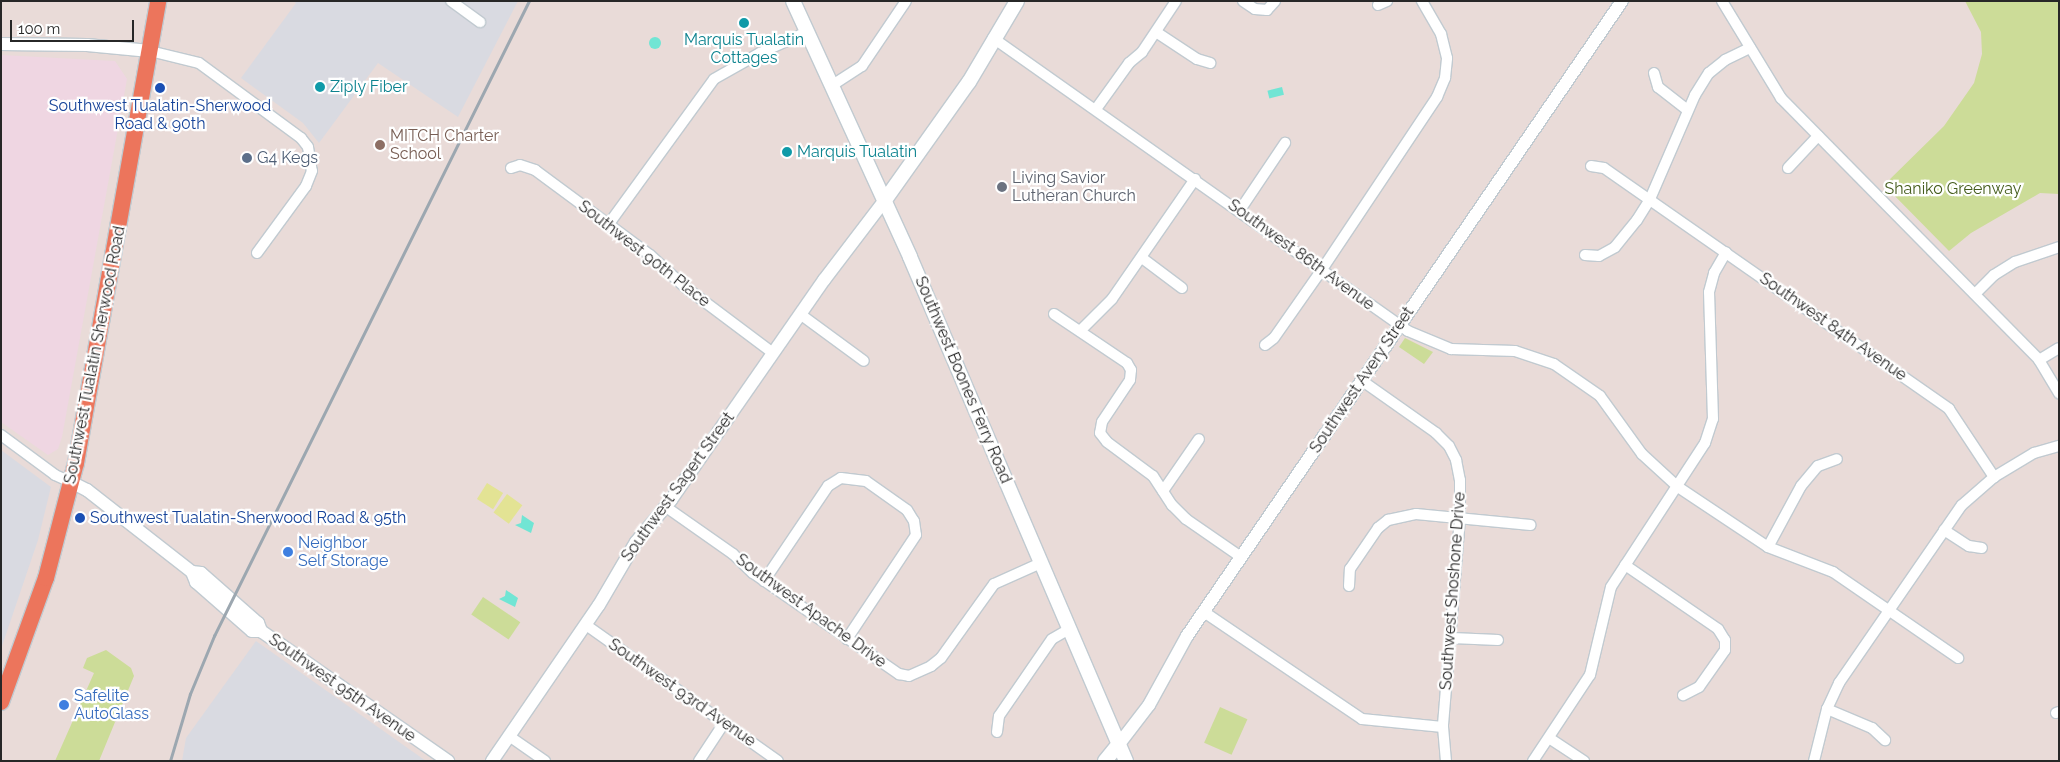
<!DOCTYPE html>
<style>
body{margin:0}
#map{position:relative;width:2060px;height:762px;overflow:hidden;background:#e9dbd8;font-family:Raleway,sans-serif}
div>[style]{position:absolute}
.industrial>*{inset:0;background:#d9dae1}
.medical>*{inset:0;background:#efd6e2}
.green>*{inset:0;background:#ccdc98;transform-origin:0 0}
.pitch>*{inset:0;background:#e3e394;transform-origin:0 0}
.water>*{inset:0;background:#71e5d4;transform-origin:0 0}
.round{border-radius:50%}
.roads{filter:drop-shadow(1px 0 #c1cad0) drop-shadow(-1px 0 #c1cad0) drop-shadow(0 1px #c1cad0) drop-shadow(0 -1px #c1cad0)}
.minor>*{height:10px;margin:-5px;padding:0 5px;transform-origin:5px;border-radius:5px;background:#fff}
.tertiary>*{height:12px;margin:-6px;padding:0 6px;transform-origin:6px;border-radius:6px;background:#fff}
.secondary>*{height:14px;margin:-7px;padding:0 7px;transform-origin:7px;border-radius:7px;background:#fff}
.trunk>*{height:16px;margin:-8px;padding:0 8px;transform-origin:8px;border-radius:8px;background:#ec755c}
.rail>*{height:2.5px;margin:-1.25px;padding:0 1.25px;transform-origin:1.25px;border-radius:1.25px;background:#9ca7b0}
.dots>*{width:14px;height:14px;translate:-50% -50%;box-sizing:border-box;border:2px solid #fff;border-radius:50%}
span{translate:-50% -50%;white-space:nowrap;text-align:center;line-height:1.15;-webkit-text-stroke:4.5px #fff;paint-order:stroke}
.culture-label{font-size:16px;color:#0d838f}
.left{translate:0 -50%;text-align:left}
.transit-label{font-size:16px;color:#164399}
.education-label{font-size:16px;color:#785e54}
.service-label{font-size:16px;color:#4e5e75}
.worship-label{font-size:16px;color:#5b616d}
.park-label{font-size:16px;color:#455d1d}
.street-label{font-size:16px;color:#272727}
.shop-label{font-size:16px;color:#366cbe}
.frame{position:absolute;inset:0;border:2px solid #272727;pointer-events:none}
.scale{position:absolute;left:10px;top:20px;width:124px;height:22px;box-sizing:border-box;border:2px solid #272727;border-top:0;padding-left:6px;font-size:15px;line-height:18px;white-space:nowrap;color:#272727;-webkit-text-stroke:4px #fff;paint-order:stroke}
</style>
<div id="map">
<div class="industrial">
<i style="clip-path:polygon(293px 1px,518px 1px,458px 117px,378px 63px,319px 143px,303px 123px,241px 78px,296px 3px)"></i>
<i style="clip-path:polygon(1px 450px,51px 487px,38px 540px,1px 649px)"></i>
<i style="clip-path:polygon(256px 641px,426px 761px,182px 761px,186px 738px)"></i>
</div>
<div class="medical">
<i style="clip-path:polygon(1px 55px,115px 61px,127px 79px,62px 437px,58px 449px,48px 455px,1px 422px)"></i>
</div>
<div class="green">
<i style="clip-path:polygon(1965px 1px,2059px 2px,2059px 194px,2040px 193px,1971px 233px,1949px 251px,1884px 185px,1944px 126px,1974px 83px,1982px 54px,1981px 32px)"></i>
<i style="clip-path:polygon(1405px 338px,1433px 352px,1424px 364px,1399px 347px)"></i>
<i style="left:483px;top:597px;width:45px;height:21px;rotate:34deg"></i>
<i style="clip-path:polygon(106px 650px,131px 668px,134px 676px,99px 761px,55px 761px,94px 673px,83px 668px,87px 658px)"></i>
<i style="left:1220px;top:707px;width:30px;height:39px;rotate:24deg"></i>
</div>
<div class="pitch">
<i style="left:487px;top:483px;width:19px;height:19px;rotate:32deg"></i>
<i style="left:507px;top:494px;width:19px;height:23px;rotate:36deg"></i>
</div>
<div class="water">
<i class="round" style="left:649px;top:37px;width:12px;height:12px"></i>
<i style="left:1282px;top:87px;width:8px;height:15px;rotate:76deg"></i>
<i style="clip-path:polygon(522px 515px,534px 523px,531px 533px,515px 525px,521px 523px)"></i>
<i style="clip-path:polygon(506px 590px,518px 598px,515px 607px,499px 599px,505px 596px)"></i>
</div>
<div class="roads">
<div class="minor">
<i style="left:451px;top:1px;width:36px;rotate:36deg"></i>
<i style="left:1243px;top:1px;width:14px;rotate:34deg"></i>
<i style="left:1255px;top:9px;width:12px;rotate:5deg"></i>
<i style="left:1267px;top:10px;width:12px;rotate:-48deg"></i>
<i style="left:1722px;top:1px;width:114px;rotate:58.7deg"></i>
<i style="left:1781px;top:98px;width:368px;rotate:45.4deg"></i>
<i style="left:2039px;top:360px;width:39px;rotate:59deg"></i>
<i style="left:1378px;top:5px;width:10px;rotate:-24deg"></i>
<i style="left:1156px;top:32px;width:49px;rotate:33.4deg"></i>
<i style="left:1197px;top:59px;width:14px;rotate:17deg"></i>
<i style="left:993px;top:38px;width:508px;rotate:35.22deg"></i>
<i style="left:1408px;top:331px;width:47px;rotate:22.7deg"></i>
<i style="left:1451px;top:349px;width:64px;rotate:1.8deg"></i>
<i style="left:1515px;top:351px;width:41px;rotate:18.4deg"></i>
<i style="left:1554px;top:364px;width:56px;rotate:34.8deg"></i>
<i style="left:1600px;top:396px;width:72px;rotate:54.1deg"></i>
<i style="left:1642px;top:454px;width:49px;rotate:42.5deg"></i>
<i style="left:1678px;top:487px;width:108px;rotate:33.7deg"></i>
<i style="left:1768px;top:547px;width:70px;rotate:21deg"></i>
<i style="left:1833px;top:572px;width:152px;rotate:34.5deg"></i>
<i style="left:150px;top:51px;width:50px;rotate:13.8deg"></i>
<i style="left:199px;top:63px;width:127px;rotate:36.3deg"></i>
<i style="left:301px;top:138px;width:11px;rotate:52deg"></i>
<i style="left:308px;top:147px;width:24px;rotate:81deg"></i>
<i style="left:312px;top:171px;width:16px;rotate:112deg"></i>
<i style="left:306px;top:186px;width:83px;rotate:126.2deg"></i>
<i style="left:1654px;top:73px;width:15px;rotate:74deg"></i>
<i style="left:1658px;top:87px;width:37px;rotate:38deg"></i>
<i style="left:831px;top:86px;width:37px;rotate:-33deg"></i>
<i style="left:862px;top:66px;width:78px;rotate:-55.9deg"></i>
<i style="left:1096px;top:109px;width:57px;rotate:-54.3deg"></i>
<i style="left:1129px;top:63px;width:17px;rotate:-40deg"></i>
<i style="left:1142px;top:52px;width:61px;rotate:-56.3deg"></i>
<i style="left:1591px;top:166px;width:13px;rotate:9deg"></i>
<i style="left:1604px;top:168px;width:421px;rotate:34.9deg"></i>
<i style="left:1949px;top:409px;width:82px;rotate:56.5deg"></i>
<i style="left:511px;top:168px;width:9px;rotate:-18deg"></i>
<i style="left:520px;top:165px;width:16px;rotate:18deg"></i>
<i style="left:535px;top:170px;width:143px;rotate:36.5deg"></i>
<i style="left:650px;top:255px;width:47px;rotate:42.4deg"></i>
<i style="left:685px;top:287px;width:110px;rotate:36.9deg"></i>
<i style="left:1788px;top:168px;width:44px;rotate:-46.8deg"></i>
<i style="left:1240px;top:210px;width:81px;rotate:-56.1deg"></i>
<i style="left:608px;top:225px;width:180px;rotate:-54deg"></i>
<i style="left:714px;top:79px;width:53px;rotate:-29.5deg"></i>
<i style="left:760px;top:53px;width:51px;rotate:-24.1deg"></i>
<i style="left:1585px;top:255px;width:14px;rotate:4deg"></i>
<i style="left:1599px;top:256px;width:18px;rotate:-29deg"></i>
<i style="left:1615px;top:247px;width:35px;rotate:-51deg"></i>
<i style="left:1637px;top:220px;width:25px;rotate:-58deg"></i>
<i style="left:1650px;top:199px;width:113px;rotate:-66.6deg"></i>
<i style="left:1695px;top:95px;width:26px;rotate:-58deg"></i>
<i style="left:1709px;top:73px;width:21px;rotate:-39deg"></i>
<i style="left:1725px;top:60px;width:28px;rotate:-26deg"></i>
<i style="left:1142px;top:258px;width:50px;rotate:36.9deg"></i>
<i style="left:1975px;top:294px;width:27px;rotate:-45deg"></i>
<i style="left:1994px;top:275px;width:25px;rotate:-32deg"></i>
<i style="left:2015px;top:262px;width:46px;rotate:-18.8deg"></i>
<i style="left:800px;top:314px;width:79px;rotate:36.3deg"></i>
<i style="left:1054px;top:314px;width:88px;rotate:33.9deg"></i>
<i style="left:1127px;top:363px;width:8px;rotate:60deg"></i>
<i style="left:1131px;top:370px;width:10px;rotate:96deg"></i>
<i style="left:1130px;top:380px;width:50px;rotate:123.7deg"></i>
<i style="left:1102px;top:422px;width:11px;rotate:100deg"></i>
<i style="left:1100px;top:433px;width:11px;rotate:52deg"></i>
<i style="left:1107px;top:442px;width:57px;rotate:36.5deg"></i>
<i style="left:1153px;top:476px;width:35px;rotate:57deg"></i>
<i style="left:1172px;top:505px;width:20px;rotate:45deg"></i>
<i style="left:1186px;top:519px;width:67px;rotate:34.6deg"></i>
<i style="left:1080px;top:331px;width:45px;rotate:-45deg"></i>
<i style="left:1112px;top:299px;width:146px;rotate:-55.3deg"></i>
<i style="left:1265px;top:345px;width:11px;rotate:-38deg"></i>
<i style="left:1274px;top:338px;width:85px;rotate:-55deg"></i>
<i style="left:1323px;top:268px;width:206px;rotate:-56.3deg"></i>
<i style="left:1437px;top:97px;width:21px;rotate:-67deg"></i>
<i style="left:1445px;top:78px;width:20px;rotate:-84deg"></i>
<i style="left:1447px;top:58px;width:25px;rotate:-104deg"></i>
<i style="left:1441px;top:34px;width:38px;rotate:-120deg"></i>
<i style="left:2039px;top:360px;width:23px;rotate:-31deg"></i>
<i style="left:1361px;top:380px;width:92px;rotate:35.2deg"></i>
<i style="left:1436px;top:433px;width:18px;rotate:45deg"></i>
<i style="left:1449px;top:446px;width:16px;rotate:63deg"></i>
<i style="left:1456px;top:460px;width:20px;rotate:79deg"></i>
<i style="left:1460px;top:480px;width:38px;rotate:90deg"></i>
<i style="left:1460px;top:518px;width:210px;rotate:94.7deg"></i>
<i style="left:1px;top:435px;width:67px;rotate:36.5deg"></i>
<i style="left:55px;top:475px;width:17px;rotate:24deg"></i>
<i style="left:1163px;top:491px;width:63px;rotate:-55.3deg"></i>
<i style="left:666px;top:507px;width:82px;rotate:35deg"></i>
<i style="left:733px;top:554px;width:28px;rotate:44deg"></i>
<i style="left:753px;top:573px;width:178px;rotate:34.7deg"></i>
<i style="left:899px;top:674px;width:10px;rotate:11deg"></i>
<i style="left:909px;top:676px;width:24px;rotate:-24deg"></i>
<i style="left:931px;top:666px;width:13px;rotate:-39deg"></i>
<i style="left:941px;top:658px;width:91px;rotate:-54.4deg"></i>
<i style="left:994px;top:584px;width:51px;rotate:-24.1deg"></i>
<i style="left:1944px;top:530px;width:30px;rotate:33deg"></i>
<i style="left:1969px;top:546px;width:13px;rotate:9deg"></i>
<i style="left:1768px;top:547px;width:69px;rotate:-61.6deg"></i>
<i style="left:1801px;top:486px;width:26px;rotate:-50deg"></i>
<i style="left:1818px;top:466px;width:20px;rotate:-20deg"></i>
<i style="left:1625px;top:565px;width:113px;rotate:34.5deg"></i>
<i style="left:1718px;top:629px;width:13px;rotate:58deg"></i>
<i style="left:1725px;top:640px;width:10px;rotate:90deg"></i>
<i style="left:1725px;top:650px;width:45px;rotate:125.1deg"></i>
<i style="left:1699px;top:687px;width:18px;rotate:153deg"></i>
<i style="left:764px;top:581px;width:115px;rotate:-56deg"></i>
<i style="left:828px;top:486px;width:15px;rotate:-32deg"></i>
<i style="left:841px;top:478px;width:25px;rotate:7deg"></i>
<i style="left:866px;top:481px;width:50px;rotate:35.3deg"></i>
<i style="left:907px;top:510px;width:13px;rotate:58deg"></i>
<i style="left:914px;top:521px;width:14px;rotate:82deg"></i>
<i style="left:916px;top:535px;width:125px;rotate:123.6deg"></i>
<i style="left:1349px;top:586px;width:17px;rotate:-87deg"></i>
<i style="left:1350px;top:569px;width:50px;rotate:-55.7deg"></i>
<i style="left:1378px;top:528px;width:13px;rotate:-39deg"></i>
<i style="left:1388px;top:520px;width:29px;rotate:-12deg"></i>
<i style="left:1416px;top:514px;width:115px;rotate:5.5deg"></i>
<i style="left:1204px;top:612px;width:191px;rotate:34.1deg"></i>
<i style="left:1362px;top:719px;width:81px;rotate:5.6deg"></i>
<i style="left:1443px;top:727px;width:34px;rotate:85deg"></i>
<i style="left:586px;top:625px;width:235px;rotate:35.3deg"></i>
<i style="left:1452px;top:638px;width:46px;rotate:2.5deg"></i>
<i style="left:1827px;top:709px;width:49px;rotate:22.9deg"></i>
<i style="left:1872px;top:728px;width:18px;rotate:43deg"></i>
<i style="left:2056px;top:713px;width:3px;rotate:-18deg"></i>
<i style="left:997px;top:732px;width:16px;rotate:-83deg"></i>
<i style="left:999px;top:716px;width:93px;rotate:-55.5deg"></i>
<i style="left:1052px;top:639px;width:20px;rotate:-30deg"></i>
<i style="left:509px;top:736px;width:44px;rotate:34.8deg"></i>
<i style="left:1549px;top:738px;width:42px;rotate:33.3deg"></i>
<i style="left:699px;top:761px;width:45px;rotate:-56.7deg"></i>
<i style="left:1533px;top:761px;width:103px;rotate:-56.5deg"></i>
<i style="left:1590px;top:675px;width:90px;rotate:-76.6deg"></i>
<i style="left:1611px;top:587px;width:172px;rotate:-56.9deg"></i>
<i style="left:1705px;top:443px;width:25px;rotate:-72deg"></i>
<i style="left:1713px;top:419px;width:127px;rotate:-91.8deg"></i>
<i style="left:1709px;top:292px;width:20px;rotate:-75deg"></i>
<i style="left:1714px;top:273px;width:24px;rotate:-60deg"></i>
<i style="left:1814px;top:761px;width:54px;rotate:-76deg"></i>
<i style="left:1827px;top:709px;width:29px;rotate:-65deg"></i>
<i style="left:1839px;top:683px;width:216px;rotate:-55.4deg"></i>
<i style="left:1962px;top:505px;width:43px;rotate:-41.2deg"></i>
<i style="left:1994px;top:477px;width:47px;rotate:-31deg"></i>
<i style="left:2034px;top:453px;width:26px;rotate:-16deg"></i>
</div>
<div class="tertiary">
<i style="left:1px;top:44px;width:86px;rotate:0.7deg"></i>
<i style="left:87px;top:45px;width:63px;rotate:5.4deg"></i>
<i style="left:71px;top:482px;width:18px;rotate:27deg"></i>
<i style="left:87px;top:490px;width:133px;rotate:38deg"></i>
<i style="left:192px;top:572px;width:11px;rotate:68deg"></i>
<i style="left:196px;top:582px;width:74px;rotate:41.2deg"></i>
<i style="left:252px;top:631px;width:9px"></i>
<i style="left:261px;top:631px;width:228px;rotate:34.8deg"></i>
<i style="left:192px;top:572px;width:9px;rotate:6deg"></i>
<i style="left:201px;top:573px;width:76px;rotate:41.3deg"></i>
<i style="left:258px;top:623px;width:9px;rotate:69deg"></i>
<i style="left:1119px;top:744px;width:49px;rotate:-52.4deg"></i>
<i style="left:1149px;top:705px;width:79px;rotate:-61.2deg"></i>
<i style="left:1187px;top:636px;width:770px;rotate:-55.59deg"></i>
<i style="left:492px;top:761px;width:189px;rotate:-55.6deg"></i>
<i style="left:599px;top:605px;width:73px;rotate:-59.6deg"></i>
<i style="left:636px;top:542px;width:55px;rotate:-50.2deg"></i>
<i style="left:671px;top:500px;width:268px;rotate:-55.2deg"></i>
<i style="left:824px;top:280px;width:101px;rotate:-52.7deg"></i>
</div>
<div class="secondary">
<i style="left:793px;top:1px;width:281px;rotate:65.4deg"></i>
<i style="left:910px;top:257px;width:548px;rotate:66.8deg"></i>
<i style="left:885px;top:200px;width:145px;rotate:-54.6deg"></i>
<i style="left:969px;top:82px;width:94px;rotate:-59.3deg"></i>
<i style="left:1105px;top:761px;width:22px;rotate:-51deg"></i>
</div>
<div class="trunk">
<i style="left:1px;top:702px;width:132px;rotate:-70.1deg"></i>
<i style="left:46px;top:578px;width:119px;rotate:-75.4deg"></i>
<i style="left:76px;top:463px;width:469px;rotate:-79.9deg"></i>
</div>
</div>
<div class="rail">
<i style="left:170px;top:761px;width:70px;rotate:-73.4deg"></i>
<i style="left:190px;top:694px;width:63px;rotate:-67.5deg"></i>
<i style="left:214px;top:636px;width:709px;rotate:-63.62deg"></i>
</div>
<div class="dots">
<i style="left:744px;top:23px;background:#0f9aa8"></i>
<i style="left:320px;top:87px;background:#0f9aa8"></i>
<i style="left:160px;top:88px;background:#1a4fb4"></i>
<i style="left:380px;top:145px;background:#8d6e63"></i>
<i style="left:787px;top:152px;background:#0f9aa8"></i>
<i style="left:247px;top:158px;background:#5c6f8a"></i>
<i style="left:1002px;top:187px;background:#6b7280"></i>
<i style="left:80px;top:518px;background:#1a4fb4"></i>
<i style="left:288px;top:552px;background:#3f7fe0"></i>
<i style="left:64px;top:705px;background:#3f7fe0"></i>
</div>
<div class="culture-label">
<span style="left:744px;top:49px">Marquis Tualatin<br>Cottages</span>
<span class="left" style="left:330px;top:87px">Ziply Fiber</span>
<span class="left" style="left:797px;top:152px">Marquis Tualatin</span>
</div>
<div class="transit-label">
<span style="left:160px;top:115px">Southwest Tualatin-Sherwood<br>Road &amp; 90th</span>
<span class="left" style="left:90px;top:518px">Southwest Tualatin-Sherwood Road &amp; 95th</span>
</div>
<div class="education-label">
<span class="left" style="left:390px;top:145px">MITCH Charter<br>School</span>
</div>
<div class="service-label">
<span class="left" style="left:257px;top:158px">G4 Kegs</span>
</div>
<div class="worship-label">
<span class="left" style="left:1012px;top:187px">Living Savior<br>Lutheran Church</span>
</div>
<div class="park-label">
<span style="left:1953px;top:189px">Shaniko Greenway</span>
</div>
<div class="street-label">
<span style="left:644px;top:254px;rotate:38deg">Southwest 90th Place</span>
<span style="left:1301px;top:255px;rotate:36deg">Southwest 86th Avenue</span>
<span style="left:1833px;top:327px;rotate:35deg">Southwest 84th Avenue</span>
<span style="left:95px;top:355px;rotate:-79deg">Southwest Tualatin Sherwood Road</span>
<span style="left:963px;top:380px;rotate:67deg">Southwest Boones Ferry Road</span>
<span style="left:1362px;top:380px;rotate:-56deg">Southwest Avery Street</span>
<span style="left:678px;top:487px;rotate:-54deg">Southwest Sagert Street</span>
<span style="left:1453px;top:591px;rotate:-86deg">Southwest Shoshone Drive</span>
<span style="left:811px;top:611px;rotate:36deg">Southwest Apache Drive</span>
<span style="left:342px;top:688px;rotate:35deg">Southwest 95th Avenue</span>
<span style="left:682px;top:693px;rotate:35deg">Southwest 93rd Avenue</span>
</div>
<div class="shop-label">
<span class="left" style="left:298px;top:552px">Neighbor<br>Self Storage</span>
<span class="left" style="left:74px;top:705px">Safelite<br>AutoGlass</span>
</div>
<div class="frame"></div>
<div class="scale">100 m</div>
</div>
